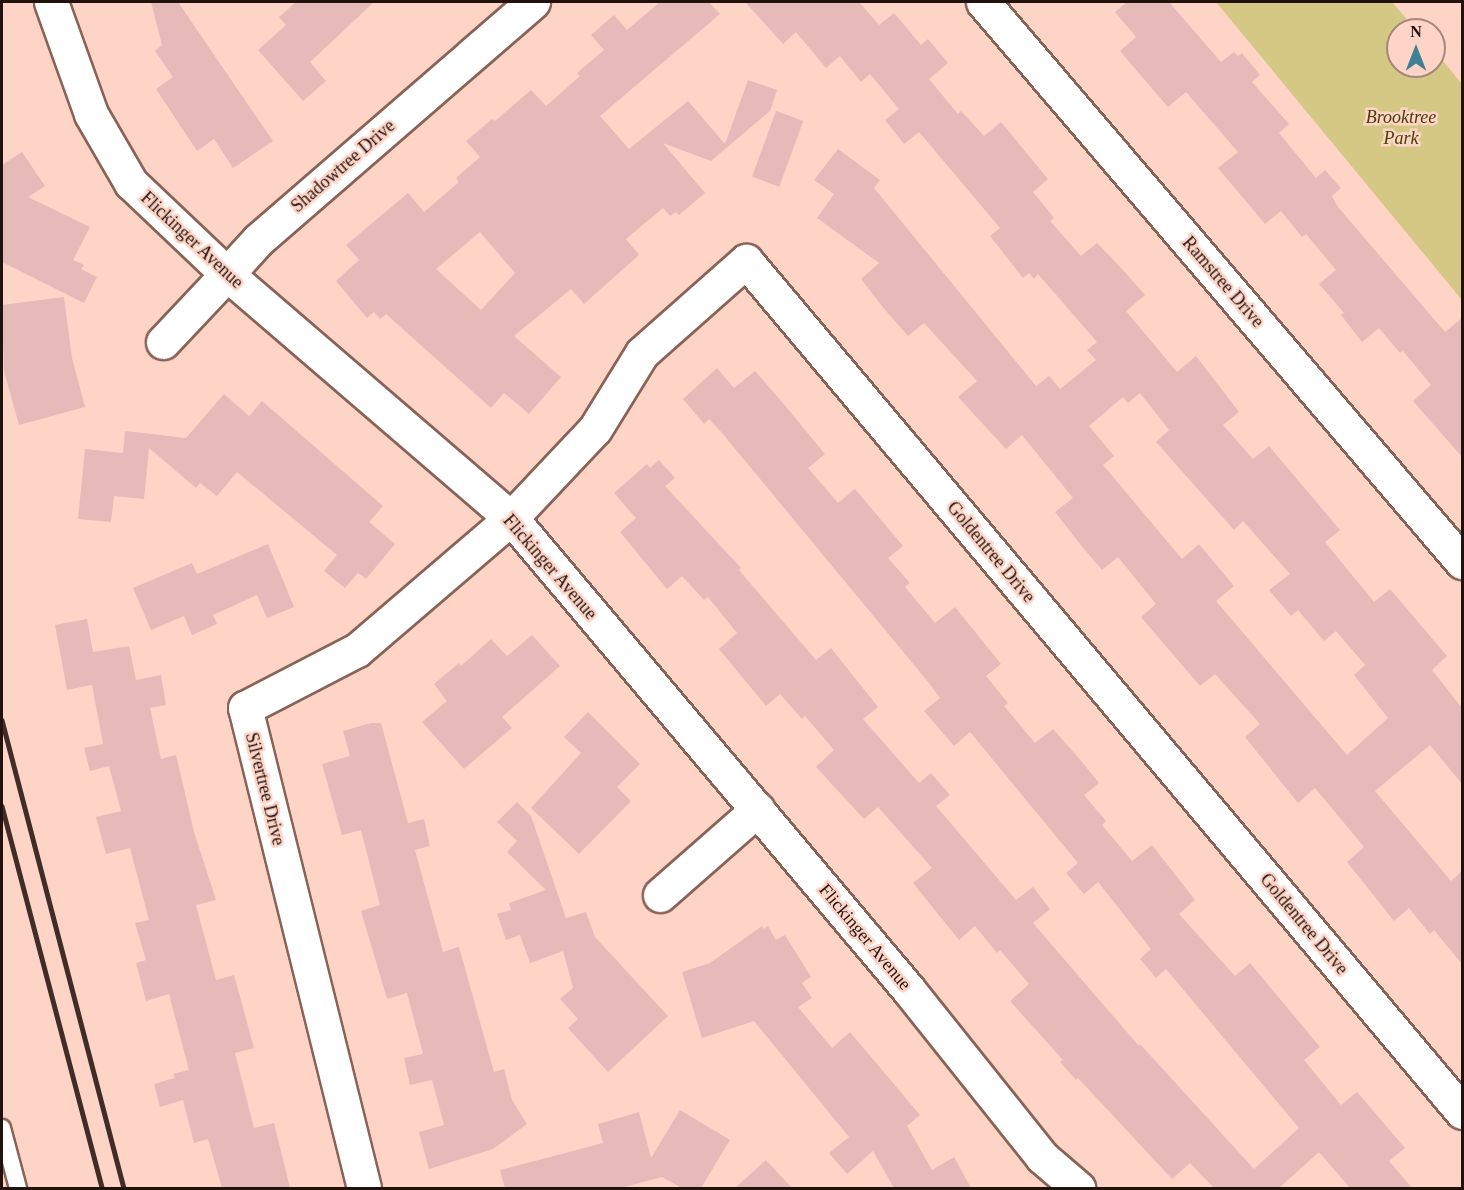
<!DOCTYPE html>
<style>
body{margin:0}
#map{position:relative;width:1464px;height:1190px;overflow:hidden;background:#fed4c6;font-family:"Times New Roman",serif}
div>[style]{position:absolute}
.green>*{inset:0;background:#d4c884}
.building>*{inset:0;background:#e7baba;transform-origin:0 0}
.roads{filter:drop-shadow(2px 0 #886357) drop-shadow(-2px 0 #886357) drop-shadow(0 2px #886357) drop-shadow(0 -2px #886357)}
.lane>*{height:16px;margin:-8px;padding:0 8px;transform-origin:8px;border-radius:8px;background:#fff}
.street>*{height:33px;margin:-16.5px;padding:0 16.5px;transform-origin:16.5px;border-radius:16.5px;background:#fff}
.secondary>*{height:33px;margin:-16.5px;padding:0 16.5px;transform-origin:16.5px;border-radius:16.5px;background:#fff}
.rail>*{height:4.5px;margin:-2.25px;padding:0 2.25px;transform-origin:2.25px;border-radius:2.25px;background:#402d27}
span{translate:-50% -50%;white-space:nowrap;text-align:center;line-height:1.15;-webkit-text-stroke:5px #fed4c6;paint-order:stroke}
.park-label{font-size:18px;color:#483f06;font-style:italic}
.street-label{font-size:18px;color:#21120e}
.frame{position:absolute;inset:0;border:3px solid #21120e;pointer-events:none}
.north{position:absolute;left:1386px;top:18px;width:60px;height:60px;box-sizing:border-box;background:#fed4c6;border:2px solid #a6867c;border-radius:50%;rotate:0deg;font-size:16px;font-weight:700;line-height:24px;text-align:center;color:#21120e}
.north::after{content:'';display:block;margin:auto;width:21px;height:27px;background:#3f8093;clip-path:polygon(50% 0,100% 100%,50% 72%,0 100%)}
</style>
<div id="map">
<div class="green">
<i style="clip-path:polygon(1216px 2px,1392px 2px,1416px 30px,1398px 30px,1398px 66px,1434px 66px,1434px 50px,1462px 84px,1462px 300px)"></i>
</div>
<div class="building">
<i style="clip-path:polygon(151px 2px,178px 2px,273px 141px,233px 168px,214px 139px,197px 151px,156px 89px,173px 77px,155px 51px,162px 45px)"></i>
<i style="clip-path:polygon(296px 2px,374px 2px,310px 62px,326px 81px,303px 101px,258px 50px,286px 25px,279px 17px)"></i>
<i style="clip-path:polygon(evenodd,660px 2px,709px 2px,720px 14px,600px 116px,629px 149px,688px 101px,725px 144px,748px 80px,777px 90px,770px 111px,711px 161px,663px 143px,705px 193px,679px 215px,676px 212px,670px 216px,663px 208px,626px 239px,639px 255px,584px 304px,571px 289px,514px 336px,561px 377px,529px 414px,504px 393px,491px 408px,386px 314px,380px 319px,374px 312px,367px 318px,336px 281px,359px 260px,346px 245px,408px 193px,424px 212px,459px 182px,456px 178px,480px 157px,466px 141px,492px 119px,495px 121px,531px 90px,546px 106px,580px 76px,577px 73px,604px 50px,591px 35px,614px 15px,627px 30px,660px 2px,480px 232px,515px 273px,481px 310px,436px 269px,480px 232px)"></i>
<i style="clip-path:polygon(evenodd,745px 2px,859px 2px,879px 25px,894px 13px,921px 45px,928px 39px,948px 63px,929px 79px,958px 114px,961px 111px,984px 136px,1001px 122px,1048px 179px,1033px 192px,1054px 218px,1050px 221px,1081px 256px,1097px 243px,1123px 270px,1145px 295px,1126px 311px,1177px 372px,1196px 356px,1239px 412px,1223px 425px,1253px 459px,1269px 446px,1340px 530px,1325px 542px,1374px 602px,1390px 589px,1447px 656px,1432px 670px,1462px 708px,1462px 784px,1430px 745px,1375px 791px,1451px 881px,1462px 871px,1462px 964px,1434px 930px,1430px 934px,1409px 908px,1394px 921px,1347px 862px,1364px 847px,1315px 788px,1298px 803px,1245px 737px,1260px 724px,1215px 674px,1200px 686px,1141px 617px,1156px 604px,1118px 557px,1102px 570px,1080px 544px,1055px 512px,1073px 498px,1022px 435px,1006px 449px,958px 397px,977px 381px,924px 323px,908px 336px,886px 311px,861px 279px,879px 263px,817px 218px,834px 194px,814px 180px,838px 149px,880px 180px,874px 188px,1036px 386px,1049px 376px,1060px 389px,1096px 360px,1087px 350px,1097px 342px,1038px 274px,1034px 279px,1029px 273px,1023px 278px,990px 236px,1000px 228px,919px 132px,904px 144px,885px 120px,899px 109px,870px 74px,861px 82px,840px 56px,826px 68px,796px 32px,783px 44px,745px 2px,1140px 393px,1169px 430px,1156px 442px,1234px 530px,1243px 521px,1290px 574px,1269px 590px,1291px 616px,1298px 610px,1324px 641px,1336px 631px,1365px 665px,1354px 675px,1388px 718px,1347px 755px,1216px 601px,1234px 586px,1199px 544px,1182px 559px,1103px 465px,1114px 456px,1089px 426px,1123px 397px,1128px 403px,1140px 393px)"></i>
<i style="clip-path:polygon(1127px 2px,1169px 2px,1221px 62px,1234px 52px,1238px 56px,1242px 53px,1260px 75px,1252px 82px,1289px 124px,1279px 133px,1316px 178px,1325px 170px,1341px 188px,1332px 196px,1338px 207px,1445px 332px,1462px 318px,1462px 457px,1413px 401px,1431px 385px,1403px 351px,1400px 353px,1379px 328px,1362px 342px,1341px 315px,1344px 313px,1319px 284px,1336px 270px,1306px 234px,1302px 237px,1281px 211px,1265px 224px,1218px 168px,1238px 152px,1186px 92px,1168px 107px,1120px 51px,1136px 37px,1115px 12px)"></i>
<i style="left:776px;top:111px;width:29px;height:70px;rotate:20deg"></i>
<i style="clip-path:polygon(22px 152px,45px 186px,28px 197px,90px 227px,73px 260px,84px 265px,81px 269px,97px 277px,84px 303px,2px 262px,2px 165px)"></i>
<i style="clip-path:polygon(64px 297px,72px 358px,85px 407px,19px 425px,4px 371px,2px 305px)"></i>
<i style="clip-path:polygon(717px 368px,734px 388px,755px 371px,782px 402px,825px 454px,808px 468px,838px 503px,855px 489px,903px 546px,888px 558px,910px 583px,905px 587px,935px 623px,955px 607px,1001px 664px,986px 676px,1008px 703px,1004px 706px,1035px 743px,1053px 729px,1078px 757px,1099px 783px,1084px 795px,1106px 821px,1102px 825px,1132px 861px,1152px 845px,1195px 900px,1179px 914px,1235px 976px,1250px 963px,1320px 1047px,1304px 1060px,1341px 1105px,1357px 1092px,1405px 1148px,1389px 1161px,1412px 1188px,1350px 1188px,1319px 1152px,1279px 1188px,1214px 1188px,1190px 1163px,1172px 1179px,1078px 1078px,1076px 1080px,1060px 1062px,1063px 1060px,1010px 1001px,1029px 984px,1000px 950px,997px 953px,975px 926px,959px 940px,913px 883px,932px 868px,878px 807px,864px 819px,816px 767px,834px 750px,805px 716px,802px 719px,780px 694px,766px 706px,719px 649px,737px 633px,708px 597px,704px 600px,682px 576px,667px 589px,620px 532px,636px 518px,614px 493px,647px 464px,650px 468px,659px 460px,675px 478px,665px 486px,741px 568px,739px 570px,816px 660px,831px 648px,878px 707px,863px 719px,919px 783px,931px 773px,950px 795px,936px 806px,1016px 900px,1033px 887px,1050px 909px,1033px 923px,1139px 1046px,1140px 1044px,1254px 1169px,1299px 1128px,1166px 969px,1156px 978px,1140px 959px,1151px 949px,1098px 882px,1084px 894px,1066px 873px,1078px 863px,970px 732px,954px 746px,924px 711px,940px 698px,929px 683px,722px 433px,709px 419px,704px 424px,683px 399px)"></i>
<i style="clip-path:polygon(224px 394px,249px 416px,262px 401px,383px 506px,369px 522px,395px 544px,366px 579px,358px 573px,345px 588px,324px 571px,337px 555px,237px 472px,217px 496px,200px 483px,196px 488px,149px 448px,144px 499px,114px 496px,111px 522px,78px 519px,85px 449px,123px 453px,125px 431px,186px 438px)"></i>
<i style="clip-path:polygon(268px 544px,294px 607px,267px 618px,257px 595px,213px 615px,217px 624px,192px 635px,184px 616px,151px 630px,133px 588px,192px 563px,197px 574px)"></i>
<i style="clip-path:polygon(87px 619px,93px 652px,129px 646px,136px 680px,161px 675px,166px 705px,150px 708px,161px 759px,176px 755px,194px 832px,216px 900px,196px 905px,216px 980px,234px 975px,245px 1015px,254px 1048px,235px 1053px,254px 1128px,274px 1123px,290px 1188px,222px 1188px,208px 1139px,194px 1143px,183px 1100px,160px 1107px,154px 1084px,175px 1078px,173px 1074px,189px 1070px,169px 994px,146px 1001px,145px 997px,136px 963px,146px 960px,135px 923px,149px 920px,130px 848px,106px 854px,96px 817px,121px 811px,109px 766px,90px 771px,84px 748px,103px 744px,92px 685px,67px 690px,55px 625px)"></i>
<i style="clip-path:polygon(532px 635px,560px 666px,502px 717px,512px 728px,464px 769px,422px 722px,447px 701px,434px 684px,459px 663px,461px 666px,491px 639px,507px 656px)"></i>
<i style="clip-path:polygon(588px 712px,640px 764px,617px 787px,631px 801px,579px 854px,531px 808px,581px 753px,564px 737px)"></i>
<i style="clip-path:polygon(371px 723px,381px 723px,408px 823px,424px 819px,430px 846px,415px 850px,443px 952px,459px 947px,494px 1072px,504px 1069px,512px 1100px,527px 1124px,493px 1149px,429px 1169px,419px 1132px,444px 1125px,432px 1080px,410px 1085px,404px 1058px,423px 1054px,407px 993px,387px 999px,361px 911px,380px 905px,361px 830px,342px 835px,322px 764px,350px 756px,343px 731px)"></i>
<i style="clip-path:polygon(517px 802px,531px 816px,566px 918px,586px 912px,595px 937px,668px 1016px,608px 1072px,568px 1028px,578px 1019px,560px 999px,573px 988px,563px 951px,530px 963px,520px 935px,506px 940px,497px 914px,511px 910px,509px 903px,546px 890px,507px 852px,517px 841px,497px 822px)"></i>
<i style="clip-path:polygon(762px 926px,763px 929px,768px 926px,776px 940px,785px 935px,811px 977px,802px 983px,812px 998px,798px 1007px,832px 1048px,850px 1032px,920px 1115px,907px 1126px,932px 1170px,954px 1157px,971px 1188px,894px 1188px,873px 1151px,847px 1174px,829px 1153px,849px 1137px,754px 1021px,702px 1038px,682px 972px,710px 963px)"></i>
<i style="clip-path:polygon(680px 1110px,730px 1140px,701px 1188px,682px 1188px,662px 1177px,621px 1188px,505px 1188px,500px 1170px,603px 1143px,598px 1124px,639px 1112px,651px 1158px)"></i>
<i style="clip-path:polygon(766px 1160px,792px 1188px,735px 1188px)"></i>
</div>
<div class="roads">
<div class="lane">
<i style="left:2px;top:1128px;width:62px;rotate:75.1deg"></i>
</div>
<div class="street">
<i style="left:983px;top:2px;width:737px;rotate:49.46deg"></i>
<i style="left:163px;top:342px;width:93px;rotate:-46.7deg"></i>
<i style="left:660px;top:895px;width:130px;rotate:-41.3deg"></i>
<i style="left:364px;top:1188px;width:495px;rotate:-103.9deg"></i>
<i style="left:245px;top:708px;width:126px;rotate:-27.4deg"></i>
<i style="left:357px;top:650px;width:203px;rotate:-40.6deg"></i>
<i style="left:511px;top:518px;width:122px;rotate:-46.7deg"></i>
<i style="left:595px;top:429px;width:89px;rotate:-58.3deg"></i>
<i style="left:642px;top:353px;width:139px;rotate:-41.5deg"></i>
<i style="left:746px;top:261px;width:1112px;rotate:49.92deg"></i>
</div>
<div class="secondary">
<i style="left:51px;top:2px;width:119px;rotate:70.3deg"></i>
<i style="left:91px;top:114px;width:80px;rotate:59.9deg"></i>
<i style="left:131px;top:183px;width:132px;rotate:43.5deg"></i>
<i style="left:227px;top:274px;width:374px;rotate:40.7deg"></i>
<i style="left:511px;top:518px;width:616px;rotate:49.87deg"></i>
<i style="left:908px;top:989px;width:215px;rotate:51.4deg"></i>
<i style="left:1042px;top:1157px;width:48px;rotate:40.7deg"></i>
<i style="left:227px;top:274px;width:46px;rotate:-47.6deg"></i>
<i style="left:258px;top:240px;width:364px;rotate:-40.9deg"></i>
</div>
</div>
<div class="rail">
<i style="left:2px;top:720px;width:484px;rotate:75.4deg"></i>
<i style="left:2px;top:806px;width:395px;rotate:75.3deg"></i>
</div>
<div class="park-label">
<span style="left:1401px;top:128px">Brooktree<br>Park</span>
</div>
<div class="street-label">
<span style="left:343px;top:166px;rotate:-41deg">Shadowtree Drive</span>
<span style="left:192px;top:240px;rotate:43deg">Flickinger Avenue</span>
<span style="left:1223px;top:282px;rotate:49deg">Ramstree Drive</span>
<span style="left:991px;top:552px;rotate:50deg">Goldentree Drive</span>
<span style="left:550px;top:567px;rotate:49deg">Flickinger Avenue</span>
<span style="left:265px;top:789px;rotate:76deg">Silvertree Drive</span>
<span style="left:1304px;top:924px;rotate:50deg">Goldentree Drive</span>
<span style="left:865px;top:937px;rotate:50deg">Flickinger Avenue</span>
</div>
<div class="frame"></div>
<div class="north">N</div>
</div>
